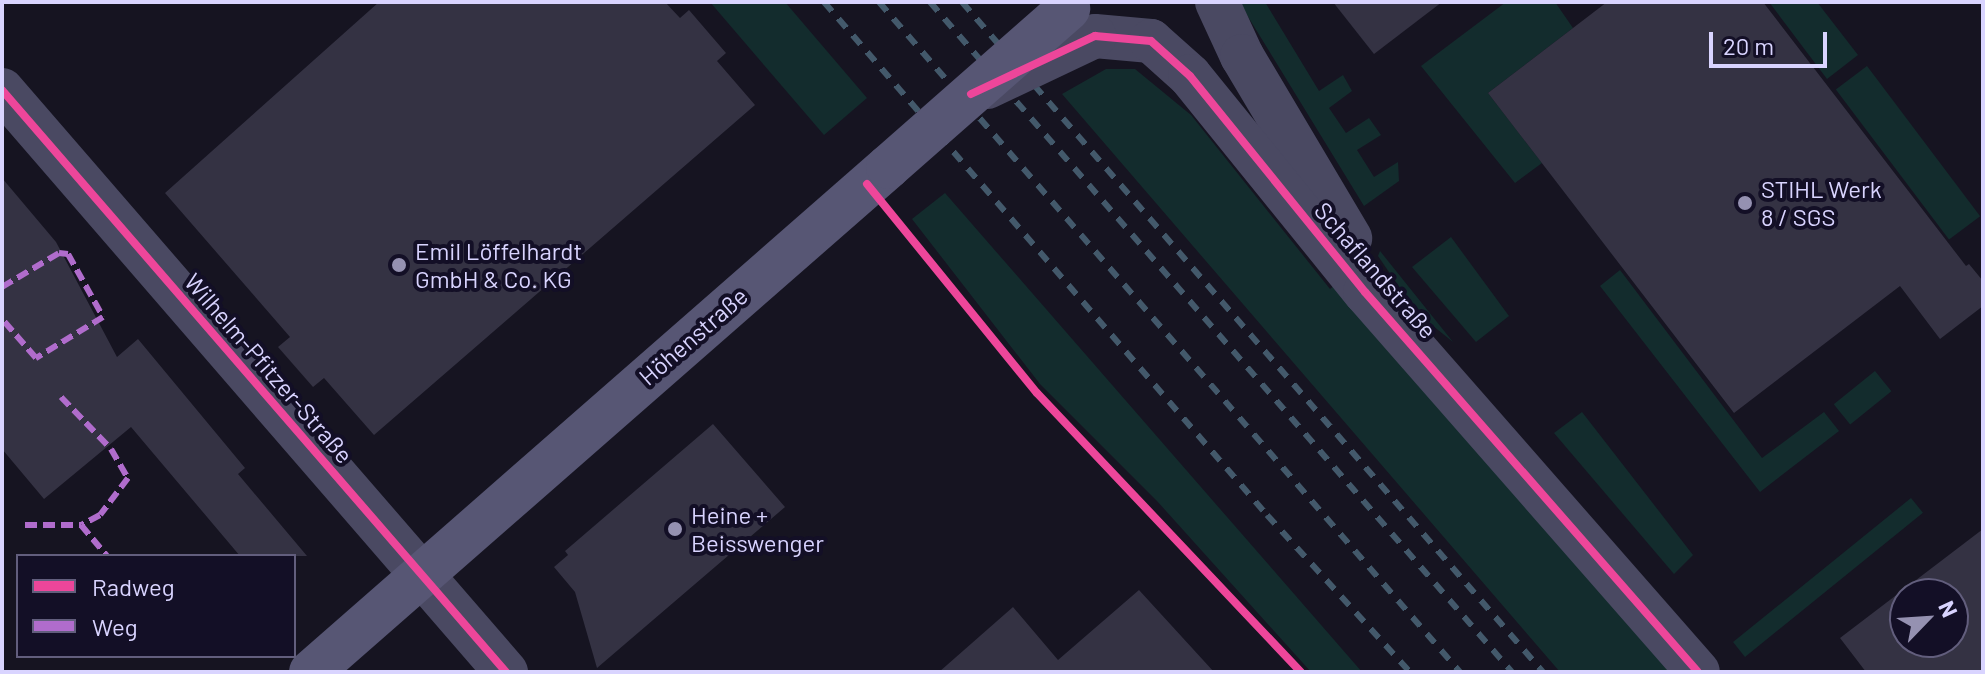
<!DOCTYPE html>
<meta charset="utf-8">
<style>
body{margin:0}
#map{position:relative;width:1985px;height:674px;overflow:hidden;background:#161421;font-family:Barlow,sans-serif}
div>[style]{position:absolute}
.green>*{inset:0;background:#132c2d;transform-origin:0 0}
.building>*{inset:0;background:#343243}
.street>*{height:44px;margin:-22px;padding:0 22px;transform-origin:22px;border-radius:22px;background:#4a4962}
.secondary>*{height:44px;margin:-22px;padding:0 22px;transform-origin:22px;border-radius:22px;background:#575674}
.rail>*{height:6px;margin-top:-3px;transform-origin:0;background:repeating-linear-gradient(90deg,#43596b 0 12px,transparent 0 22px)}
.street-bridge>*{height:44px;margin:-22px;padding:0 22px;transform-origin:22px;border-radius:22px;background:#4a4962}
.secondary-bridge>*{height:44px;margin:-22px;padding:0 22px;transform-origin:22px;border-radius:22px;background:#575674}
.quiet>*{height:6px;margin-top:-3px;transform-origin:0;background:repeating-linear-gradient(90deg,#b06ccc 0 12px,transparent 0 18px)}
.cycleway>*{height:8px;margin:-4px;padding:0 4px;transform-origin:4px;border-radius:4px;background:#ed469a}
.dots>*{width:22px;height:22px;translate:-50% -50%;box-sizing:border-box;border:4px solid #130f26;border-radius:50%}
span{translate:-50% -50%;white-space:nowrap;text-align:center;line-height:1.15;-webkit-text-stroke:8px #130f26;paint-order:stroke}
.poi-label{font-size:24px;color:#d9d4ff}
.left{translate:0 -50%;text-align:left}
.street-label{font-size:24px;color:#d9d4ff}
.frame{position:absolute;inset:0;border:4px solid #d9d4ff;pointer-events:none}
.legend{position:absolute;left:16px;top:554px;width:280px;height:104px;box-sizing:border-box;background:#130f26;border:2px solid #625e7d;margin:0;padding:10px 14px;list-style:none;font-size:24px;color:#d9d4ff}
.legend li{display:flex;align-items:center;gap:16px;height:40px}
.legend b{width:40px;border:2px solid #625e7d}
.north{position:absolute;left:1889px;top:578px;width:80px;height:80px;box-sizing:border-box;background:#130f26;border:2px solid #625e7d;border-radius:50%;rotate:65deg;font-size:22px;font-weight:700;line-height:32px;text-align:center;color:#d9d4ff}
.north::after{content:'';display:block;margin:auto;width:28px;height:36px;background:#9591b1;clip-path:polygon(50% 0,100% 100%,50% 72%,0 100%)}
.scale{position:absolute;left:1709px;top:32px;width:118px;height:36px;box-sizing:border-box;border:4px solid #d9d4ff;border-top:0;padding-left:10px;font-size:24px;line-height:28px;white-space:nowrap;color:#d9d4ff;-webkit-text-stroke:6px #130f26;paint-order:stroke}
</style>
<div id="map">
<div class="green">
<i style="clip-path:polygon(710px 2px,785px 2px,867px 98px,824px 135px)"></i>
<i style="clip-path:polygon(1239px 2px,1265px 2px,1319px 91px,1343px 75px,1352px 91px,1329px 108px,1346px 133px,1369px 118px,1381px 135px,1357px 150px,1374px 177px,1398px 162px,1399px 181px,1364px 206px)"></i>
<i style="clip-path:polygon(1506px 2px,1555px 2px,1573px 28px,1488px 93px,1542px 163px,1515px 183px,1421px 66px)"></i>
<i style="clip-path:polygon(1769px 2px,1817px 2px,1858px 55px,1827px 79px)"></i>
<i style="left:1867px;top:66px;width:188px;height:39px;rotate:53deg"></i>
<i style="clip-path:polygon(1106px 69px,1135px 69px,1191px 115px,1330px 289px,1340px 281px,1674px 672px,1560px 672px,1062px 94px)"></i>
<i style="clip-path:polygon(945px 193px,1362px 672px,1311px 672px,1157px 501px,1040px 384px,912px 219px)"></i>
<i style="clip-path:polygon(1451px 237px,1509px 316px,1476px 342px,1412px 267px)"></i>
<i style="clip-path:polygon(1380px 251px,1453px 342px,1417px 313px,1378px 256px)"></i>
<i style="clip-path:polygon(1620px 270px,1762px 458px,1824px 412px,1839px 431px,1760px 492px,1600px 286px)"></i>
<i style="left:1875px;top:371px;width:26px;height:53px;rotate:51deg"></i>
<i style="clip-path:polygon(1582px 412px,1693px 555px,1674px 574px,1554px 433px)"></i>
<i style="left:1911px;top:498px;width:19px;height:229px;rotate:51deg"></i>
</div>
<div class="building">
<i style="clip-path:polygon(379px 2px,665px 2px,680px 18px,689px 10px,726px 53px,717px 61px,755px 105px,374px 435px,324px 378px,313px 387px,278px 347px,290px 337px,165px 193px)"></i>
<i style="clip-path:polygon(1333px 2px,1442px 2px,1374px 54px)"></i>
<i style="clip-path:polygon(1607px 2px,1763px 2px,1966px 266px,1969px 264px,1983px 281px,1983px 306px,1940px 339px,1900px 286px,1734px 413px,1488px 93px)"></i>
<i style="clip-path:polygon(2px 178px,56px 242px,117px 357px,138px 339px,245px 468px,238px 474px,307px 556px,240px 556px,131px 427px,44px 499px,2px 449px)"></i>
<i style="clip-path:polygon(713px 424px,785px 507px,597px 668px,575px 592px,554px 567px,568px 555px,565px 551px)"></i>
<i style="clip-path:polygon(evenodd,1983px 529px,1983px 672px,1866px 672px,1840px 638px,1983px 529px,1905px 594px,1953px 594px,1953px 642px,1905px 642px,1905px 594px)"></i>
<i style="clip-path:polygon(1139px 590px,1214px 672px,939px 672px,1013px 607px,1058px 660px)"></i>
</div>
<div class="street">
<i style="left:1217px;top:2px;width:60px;rotate:65.2deg"></i>
<i style="left:1242px;top:56px;width:212px;rotate:59.3deg"></i>
<i style="left:1095px;top:36px;width:56px;rotate:5.1deg"></i>
<i style="left:1151px;top:41px;width:52px;rotate:41.9deg"></i>
<i style="left:1190px;top:76px;width:278px;rotate:51deg"></i>
<i style="left:1365px;top:292px;width:505px;rotate:48.77deg"></i>
<i style="left:2px;top:90px;width:770px;rotate:49.11deg"></i>
</div>
<div class="secondary">
<i style="left:311px;top:672px;width:767px;rotate:-41.19deg"></i>
</div>
<div class="rail">
<i style="left:824px;top:2px;width:678px;rotate:49.19deg"></i>
<i style="left:1267px;top:515px;width:212px;rotate:47.7deg"></i>
<i style="left:879px;top:2px;width:887px;rotate:49.07deg"></i>
<i style="left:930px;top:2px;width:887px;rotate:49.02deg"></i>
<i style="left:962px;top:2px;width:887px;rotate:49.07deg"></i>
</div>
<div class="street-bridge">
<i style="left:987px;top:87px;width:119px;rotate:-25.3deg"></i>
</div>
<div class="secondary-bridge">
<i style="left:888px;top:167px;width:240px;rotate:-41.3deg"></i>
</div>
<div class="quiet">
<i style="left:2px;top:287px;width:66px;rotate:-30.8deg"></i>
<i style="left:59px;top:253px;width:9px;rotate:6deg"></i>
<i style="left:68px;top:254px;width:72px;rotate:60.9deg"></i>
<i style="left:103px;top:317px;width:79px;rotate:148.5deg"></i>
<i style="left:36px;top:358px;width:52px;rotate:-131.1deg"></i>
<i style="left:61px;top:397px;width:72px;rotate:46.1deg"></i>
<i style="left:111px;top:449px;width:34px;rotate:60deg"></i>
<i style="left:128px;top:478px;width:46px;rotate:127.1deg"></i>
<i style="left:100px;top:515px;width:21px;rotate:152deg"></i>
<i style="left:25px;top:525px;width:56px"></i>
<i style="left:81px;top:525px;width:40px;rotate:50deg"></i>
</div>
<div class="cycleway">
<i style="left:2px;top:90px;width:770px;rotate:49.11deg"></i>
<i style="left:971px;top:94px;width:137px;rotate:-25.1deg"></i>
<i style="left:1095px;top:36px;width:56px;rotate:5.1deg"></i>
<i style="left:1151px;top:41px;width:52px;rotate:41.9deg"></i>
<i style="left:1190px;top:76px;width:278px;rotate:51deg"></i>
<i style="left:1365px;top:292px;width:505px;rotate:48.77deg"></i>
<i style="left:867px;top:184px;width:269px;rotate:50.9deg"></i>
<i style="left:1037px;top:393px;width:384px;rotate:46.6deg"></i>
</div>
<div class="dots">
<i style="left:1745px;top:203px;background:#9591b1"></i>
<i style="left:399px;top:265px;background:#9591b1"></i>
<i style="left:675px;top:529px;background:#9591b1"></i>
</div>
<div class="poi-label">
<span class="left" style="left:1761px;top:203px">STIHL Werk<br>8 / SGS</span>
<span class="left" style="left:415px;top:265px">Emil Löffelhardt<br>GmbH &amp; Co. KG</span>
<span class="left" style="left:691px;top:529px">Heine +<br>Beisswenger</span>
</div>
<div class="street-label">
<span style="left:1376px;top:270px;rotate:49deg">Schaflandstraße</span>
<span style="left:693px;top:336px;rotate:-41deg">Höhenstraße</span>
<span style="left:269px;top:368px;rotate:49deg">Wilhelm-Pfitzer-Straße</span>
</div>
<div class="frame"></div>
<ul class="legend">
<li><b style="height:10px;background:#ed469a"></b>Radweg</li>
<li><b style="height:10px;background:#b06ccc"></b>Weg</li>
</ul>
<div class="north">N</div>
<div class="scale">20 m</div>
</div>
